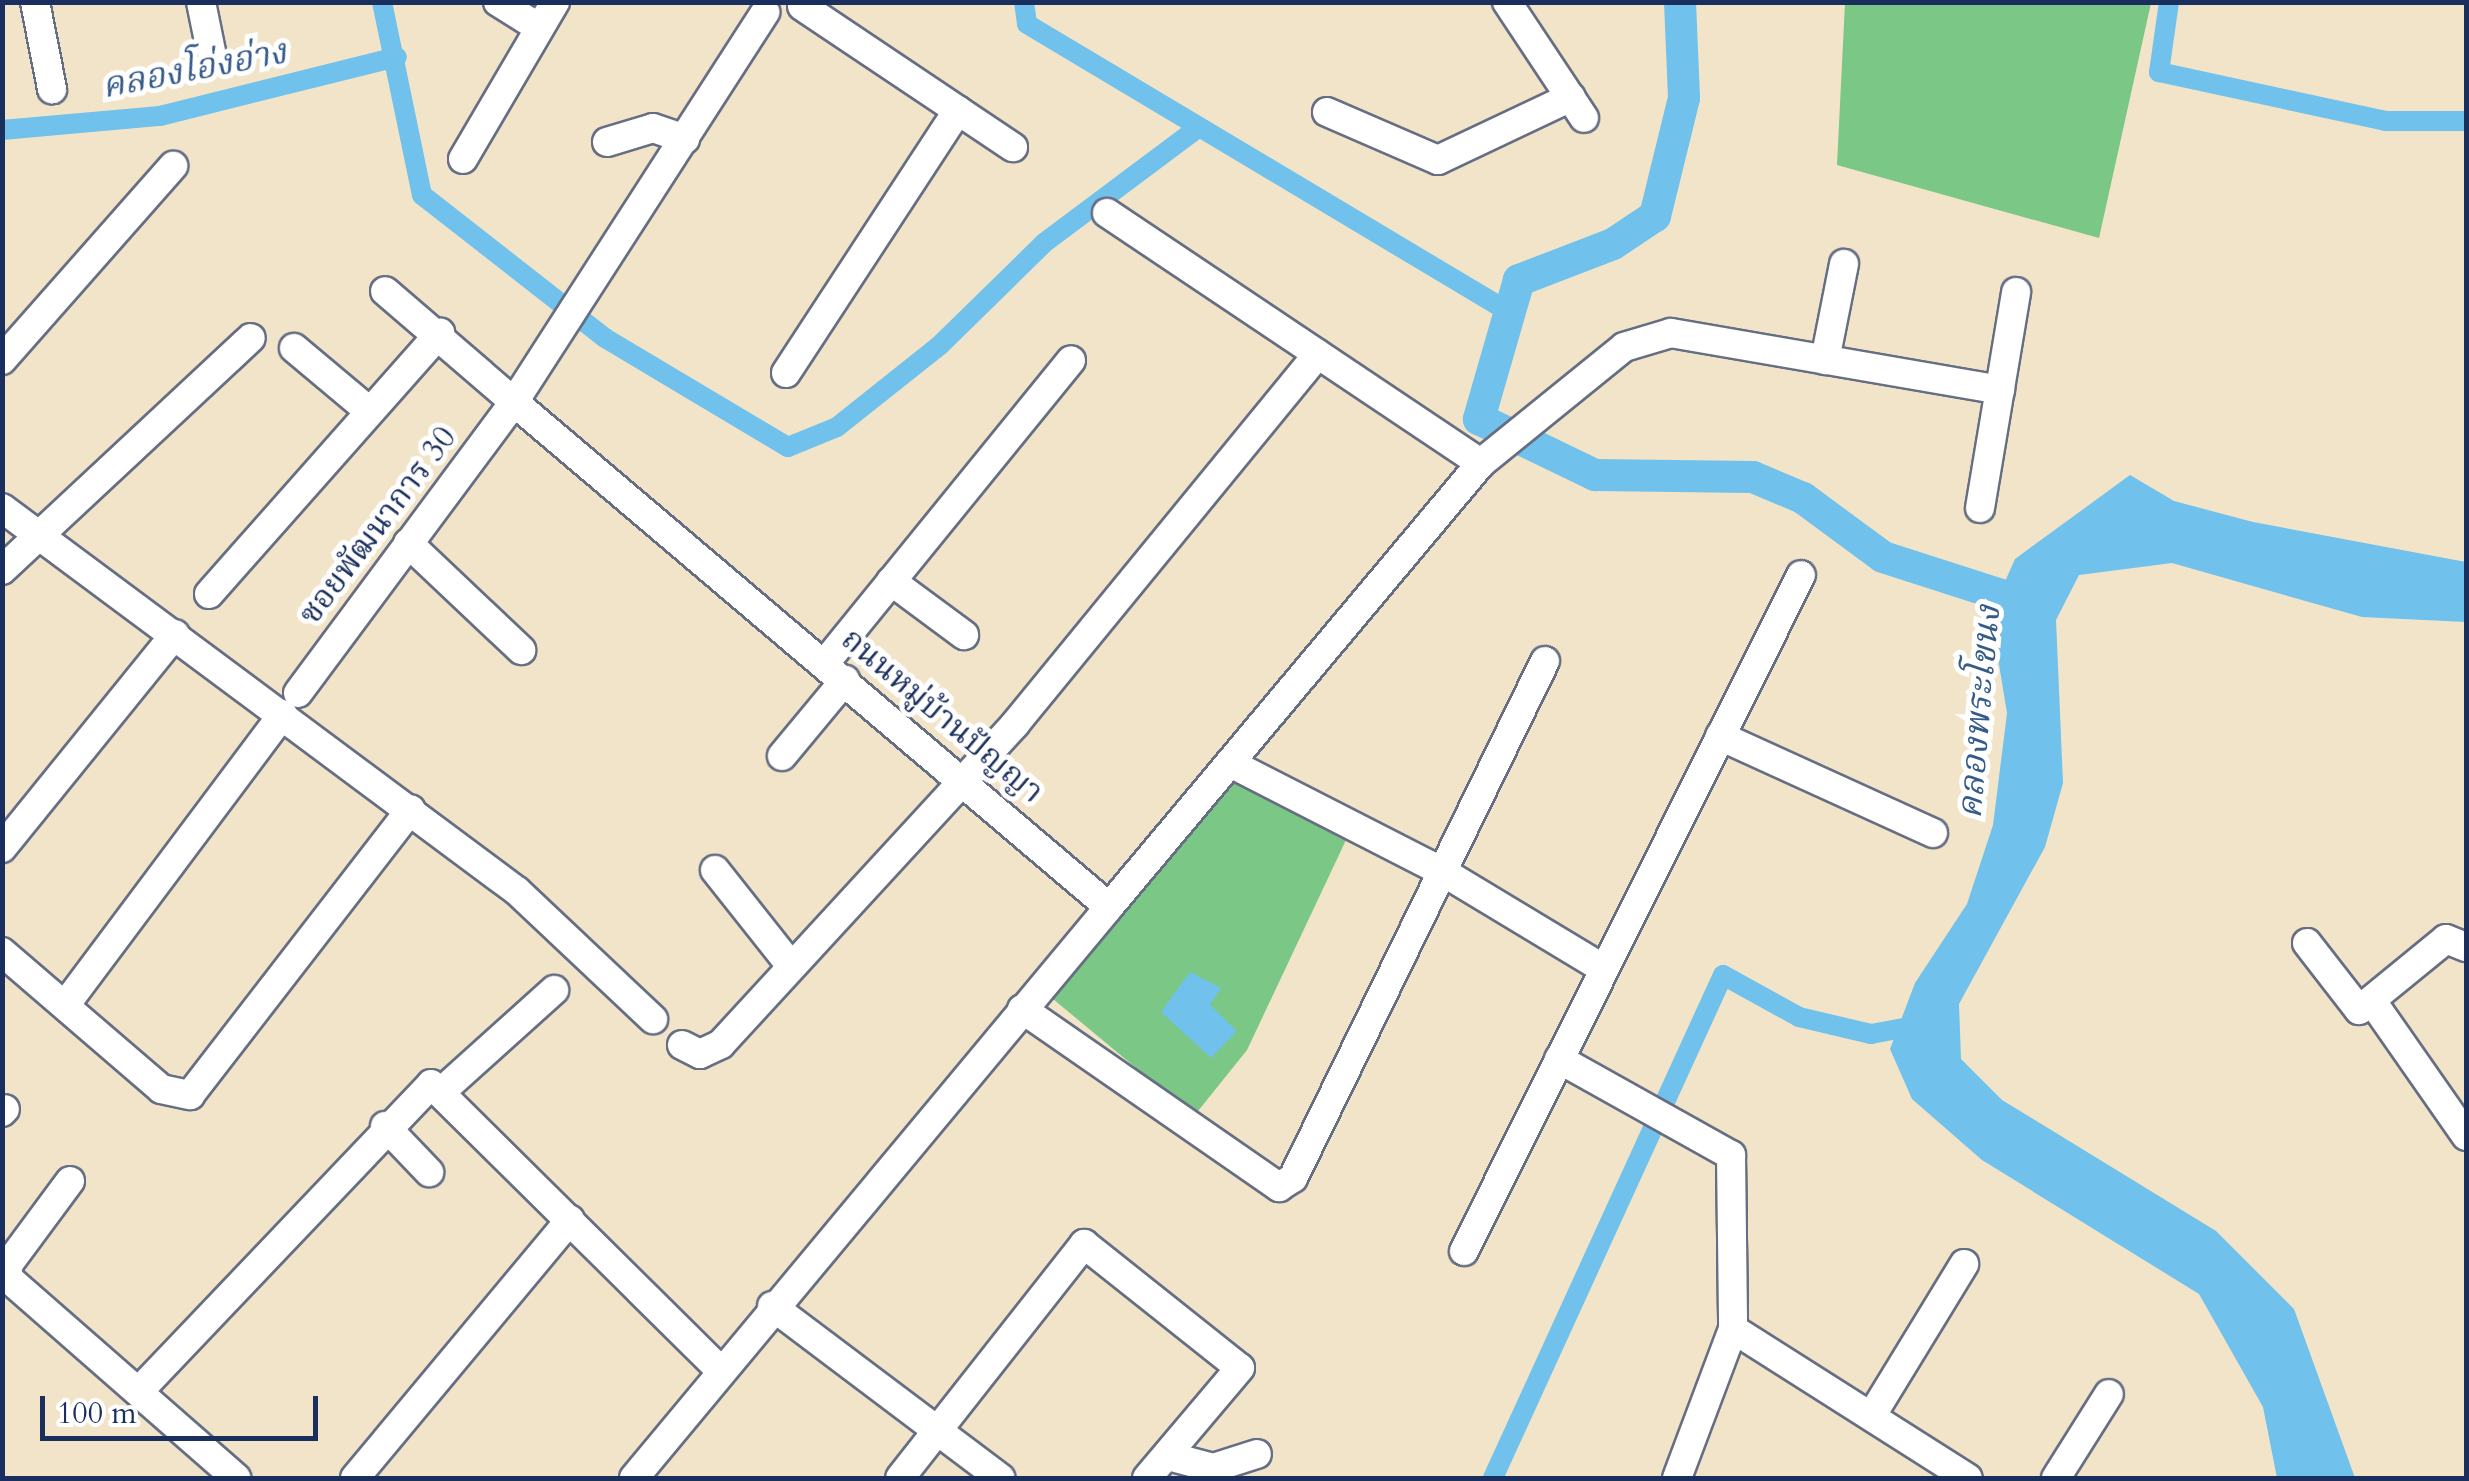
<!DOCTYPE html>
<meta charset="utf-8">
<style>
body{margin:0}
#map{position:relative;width:2469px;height:1481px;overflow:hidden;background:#f1e4c8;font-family:Cardo,"Noto Serif Thai",serif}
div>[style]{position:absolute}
.green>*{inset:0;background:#7bc785}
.water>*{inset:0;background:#70c1ec}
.canal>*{height:20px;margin:-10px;padding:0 10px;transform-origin:10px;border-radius:10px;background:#70c1ec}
.river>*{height:32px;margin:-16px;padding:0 16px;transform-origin:16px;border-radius:16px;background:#70c1ec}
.roads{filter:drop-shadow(2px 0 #666e83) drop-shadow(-2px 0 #666e83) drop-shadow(0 2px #666e83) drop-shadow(0 -2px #666e83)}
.minor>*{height:28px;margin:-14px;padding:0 14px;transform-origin:14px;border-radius:14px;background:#fff}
span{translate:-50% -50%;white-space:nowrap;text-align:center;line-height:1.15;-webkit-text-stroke:10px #fff;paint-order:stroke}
.street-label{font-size:32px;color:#1b2f5e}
.water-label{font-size:35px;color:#355b89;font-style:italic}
.frame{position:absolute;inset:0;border:5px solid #1b2f5e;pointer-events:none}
.scale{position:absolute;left:40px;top:1396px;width:278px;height:45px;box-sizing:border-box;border:5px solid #1b2f5e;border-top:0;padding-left:12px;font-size:30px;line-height:35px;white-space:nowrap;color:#1b2f5e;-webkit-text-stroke:8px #fff;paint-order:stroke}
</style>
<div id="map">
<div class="green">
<i style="clip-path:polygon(1845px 3px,2151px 3px,2099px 238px,1837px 165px)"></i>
<i style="clip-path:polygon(1228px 778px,1346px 840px,1247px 1050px,1194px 1116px,1047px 994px)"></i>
</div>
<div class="water">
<i style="clip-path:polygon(2130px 475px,2174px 501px,2253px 522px,2466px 562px,2466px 622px,2362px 617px,2172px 563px,2079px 575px,2056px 620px,2063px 783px,2045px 847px,1959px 1004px,1961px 1059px,2002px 1100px,2216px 1231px,2294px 1309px,2355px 1478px,2277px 1478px,2263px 1407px,2199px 1294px,1982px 1160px,1912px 1099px,1890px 1049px,1915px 983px,1967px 904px,1993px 825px,2007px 713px,1991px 616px,1999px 595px,2015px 559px)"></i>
<i style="clip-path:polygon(1190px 972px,1221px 988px,1210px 1005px,1237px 1031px,1211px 1058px,1161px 1012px)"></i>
</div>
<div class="canal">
<i style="left:382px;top:2px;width:197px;rotate:78.3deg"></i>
<i style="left:422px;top:195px;width:232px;rotate:38deg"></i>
<i style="left:605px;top:338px;width:213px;rotate:30.8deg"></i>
<i style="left:788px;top:447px;width:53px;rotate:-22.2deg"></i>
<i style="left:837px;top:427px;width:130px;rotate:-38.5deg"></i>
<i style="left:939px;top:346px;width:147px;rotate:-44.4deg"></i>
<i style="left:1044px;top:243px;width:192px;rotate:-36.8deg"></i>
<i style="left:1024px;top:2px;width:22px;rotate:82deg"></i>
<i style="left:1027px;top:24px;width:556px;rotate:30.86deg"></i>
<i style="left:2169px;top:2px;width:71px;rotate:98.1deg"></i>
<i style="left:2159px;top:72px;width:231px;rotate:12.2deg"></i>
<i style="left:2385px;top:121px;width:81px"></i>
<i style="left:2px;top:130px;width:159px;rotate:-5.1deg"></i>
<i style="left:160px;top:116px;width:244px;rotate:-14deg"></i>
<i style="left:1493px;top:1478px;width:553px;rotate:-65.43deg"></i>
<i style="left:1723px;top:975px;width:87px;rotate:28.9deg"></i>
<i style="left:1799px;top:1017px;width:74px;rotate:13.3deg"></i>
<i style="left:1871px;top:1034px;width:50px;rotate:-10.4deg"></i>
</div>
<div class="river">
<i style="left:1680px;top:2px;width:96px;rotate:87.6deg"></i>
<i style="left:1684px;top:98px;width:122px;rotate:103.8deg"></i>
<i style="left:1655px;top:216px;width:50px;rotate:146.3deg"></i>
<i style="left:1613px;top:244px;width:101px;rotate:159deg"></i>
<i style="left:1519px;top:280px;width:145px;rotate:106.1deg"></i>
<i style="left:1479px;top:419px;width:129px;rotate:25.8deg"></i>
<i style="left:1595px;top:475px;width:158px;rotate:0.7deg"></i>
<i style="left:1753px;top:477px;width:54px;rotate:22.8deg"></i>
<i style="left:1803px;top:498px;width:99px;rotate:36.4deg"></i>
<i style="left:1883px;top:557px;width:147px;rotate:17.8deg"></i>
</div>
<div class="roads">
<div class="minor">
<i style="left:35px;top:2px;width:89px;rotate:78.9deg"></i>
<i style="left:201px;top:2px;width:50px;rotate:78.5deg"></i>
<i style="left:498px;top:2px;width:47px;rotate:32deg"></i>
<i style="left:1507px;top:2px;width:139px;rotate:56.4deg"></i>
<i style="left:802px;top:6px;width:254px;rotate:33.8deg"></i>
<i style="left:1327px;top:112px;width:121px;rotate:23.4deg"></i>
<i style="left:1438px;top:160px;width:147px;rotate:-25.3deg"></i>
<i style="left:607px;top:142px;width:48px;rotate:-16.9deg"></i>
<i style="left:653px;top:128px;width:34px;rotate:19deg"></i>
<i style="left:463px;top:159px;width:182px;rotate:-59.6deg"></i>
<i style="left:1107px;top:213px;width:450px;rotate:33.8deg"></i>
<i style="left:294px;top:348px;width:97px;rotate:40deg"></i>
<i style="left:2px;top:360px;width:259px;rotate:-48.6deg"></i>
<i style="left:1825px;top:360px;width:98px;rotate:-78.8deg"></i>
<i style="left:786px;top:373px;width:314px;rotate:-56.8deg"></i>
<i style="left:2px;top:508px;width:642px;rotate:36.64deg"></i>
<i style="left:517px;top:891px;width:187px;rotate:43.3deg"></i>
<i style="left:1980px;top:508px;width:219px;rotate:-80.5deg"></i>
<i style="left:408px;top:543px;width:156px;rotate:43.4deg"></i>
<i style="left:2px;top:570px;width:340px;rotate:-43deg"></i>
<i style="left:891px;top:581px;width:91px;rotate:36.5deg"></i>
<i style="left:209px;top:594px;width:349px;rotate:-48.5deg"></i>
<i style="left:825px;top:663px;width:390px;rotate:-50.9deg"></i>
<i style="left:298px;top:693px;width:362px;rotate:-53.4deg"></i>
<i style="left:514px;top:402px;width:170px;rotate:-139.3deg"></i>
<i style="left:1720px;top:736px;width:234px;rotate:24.5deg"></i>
<i style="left:782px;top:756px;width:99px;rotate:-50.3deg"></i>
<i style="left:1230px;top:763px;width:239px;rotate:27.1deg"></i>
<i style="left:1443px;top:872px;width:188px;rotate:31.1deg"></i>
<i style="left:2px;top:848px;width:275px;rotate:-51deg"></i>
<i style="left:715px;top:870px;width:122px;rotate:51.6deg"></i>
<i style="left:1109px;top:907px;width:579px;rotate:-50.04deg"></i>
<i style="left:1481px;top:463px;width:184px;rotate:-39deg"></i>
<i style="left:1624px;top:347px;width:49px;rotate:-16.6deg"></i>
<i style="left:1671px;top:333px;width:334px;rotate:9.8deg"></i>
<i style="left:2307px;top:943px;width:85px;rotate:52.2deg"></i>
<i style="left:2359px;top:1010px;width:112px;rotate:-39.2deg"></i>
<i style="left:2446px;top:939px;width:22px;rotate:22deg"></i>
<i style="left:2px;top:952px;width:210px;rotate:40.7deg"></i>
<i style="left:161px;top:1089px;width:30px;rotate:12deg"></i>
<i style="left:190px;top:1095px;width:361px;rotate:-52.3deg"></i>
<i style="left:66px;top:1004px;width:362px;rotate:-53.2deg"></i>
<i style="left:2374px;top:1004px;width:161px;rotate:55.1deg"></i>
<i style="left:1022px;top:1009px;width:313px;rotate:34.7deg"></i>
<i style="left:1279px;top:1187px;width:17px;rotate:-33deg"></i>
<i style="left:1293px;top:1178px;width:575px;rotate:-64.01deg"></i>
<i style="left:682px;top:1045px;width:20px;rotate:27deg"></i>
<i style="left:700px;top:1054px;width:23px;rotate:-25deg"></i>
<i style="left:721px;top:1044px;width:435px;rotate:-47.4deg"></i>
<i style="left:1015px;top:724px;width:478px;rotate:-50.7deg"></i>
<i style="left:1559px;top:1059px;width:197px;rotate:29.2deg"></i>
<i style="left:1731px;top:1155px;width:174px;rotate:89.3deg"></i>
<i style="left:1733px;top:1329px;width:159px;rotate:110.6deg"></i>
<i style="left:442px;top:1091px;width:151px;rotate:-42deg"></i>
<i style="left:2px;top:1112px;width:4px;rotate:-45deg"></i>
<i style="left:385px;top:1126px;width:64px;rotate:46.3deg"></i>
<i style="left:70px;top:1181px;width:106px;rotate:126.5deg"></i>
<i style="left:7px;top:1266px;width:13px;rotate:81deg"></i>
<i style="left:9px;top:1279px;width:302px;rotate:41.2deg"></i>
<i style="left:1464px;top:1251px;width:755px;rotate:-63.5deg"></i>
<i style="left:772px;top:1306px;width:286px;rotate:37deg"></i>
<i style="left:1733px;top:1329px;width:278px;rotate:32.4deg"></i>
<i style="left:140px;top:1390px;width:422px;rotate:-46.4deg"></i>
<i style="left:431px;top:1084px;width:405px;rotate:44.7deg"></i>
<i style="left:1872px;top:1415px;width:177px;rotate:-58.6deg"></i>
<i style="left:1168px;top:1456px;width:47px;rotate:14.9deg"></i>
<i style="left:1213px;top:1468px;width:46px;rotate:-17.7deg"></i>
<i style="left:355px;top:1478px;width:336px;rotate:-50.2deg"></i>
<i style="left:634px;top:1478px;width:743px;rotate:-50.24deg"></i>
<i style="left:1109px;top:907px;width:780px;rotate:-139.68deg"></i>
<i style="left:514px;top:402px;width:464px;rotate:-57.2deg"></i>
<i style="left:900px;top:1478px;width:298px;rotate:-51.8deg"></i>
<i style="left:1084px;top:1244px;width:199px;rotate:38.5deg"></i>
<i style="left:1240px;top:1368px;width:144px;rotate:130.2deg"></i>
<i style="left:2056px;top:1478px;width:99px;rotate:-57.8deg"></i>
</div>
</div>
<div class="street-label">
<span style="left:378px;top:526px;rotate:-53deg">ซอยพัฒนาการ 30</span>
<span style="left:942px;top:716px;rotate:40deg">ถนนหมู่บ้านปัญญา</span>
</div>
<div class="water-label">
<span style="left:194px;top:69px;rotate:-11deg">คลองโอ่งอ่าง</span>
<span style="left:1979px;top:712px;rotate:-85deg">คลองพระโขนง</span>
</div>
<div class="frame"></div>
<div class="scale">100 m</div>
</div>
